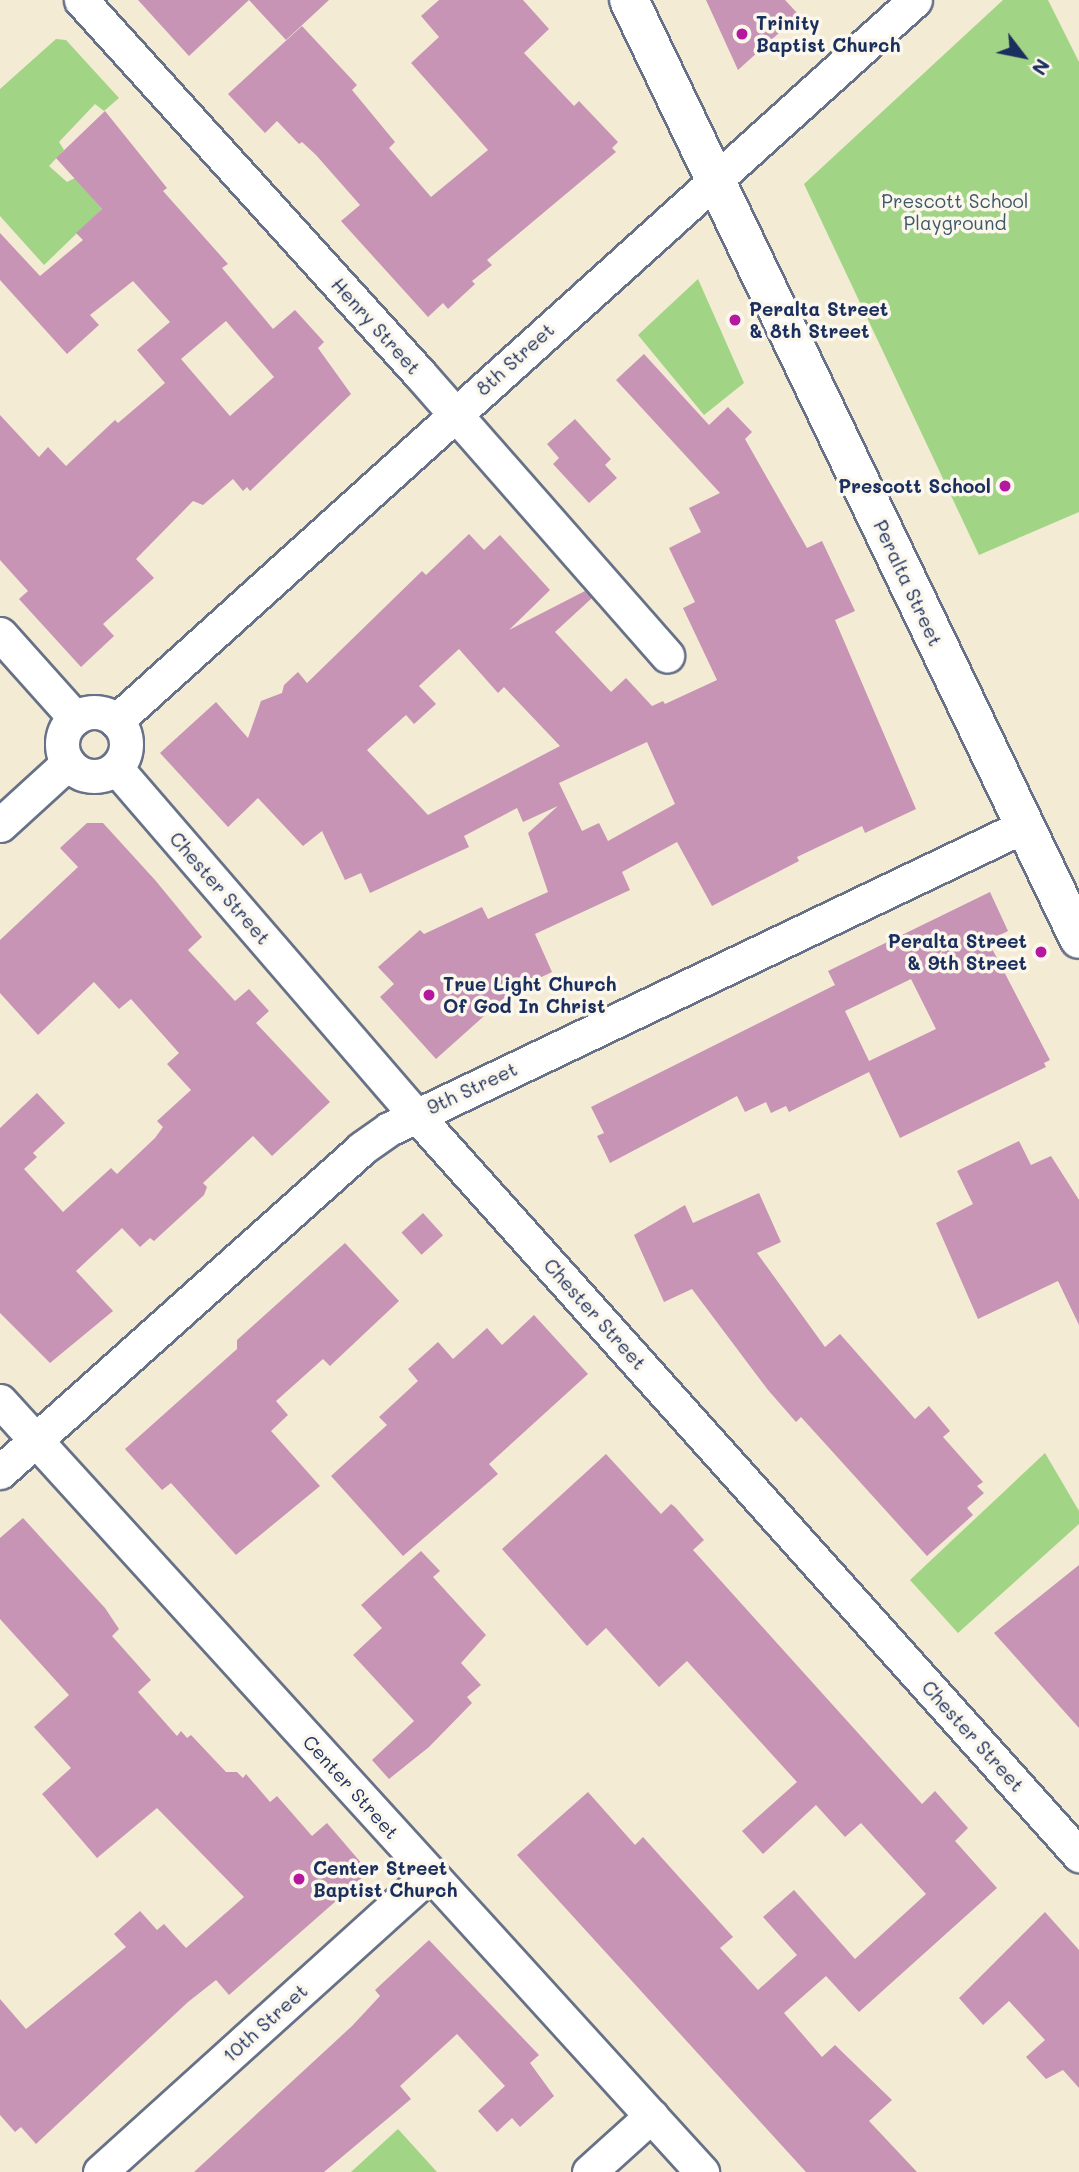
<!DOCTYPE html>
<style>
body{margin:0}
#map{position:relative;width:1079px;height:2172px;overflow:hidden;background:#f3ebd4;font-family:Mali,sans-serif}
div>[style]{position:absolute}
.green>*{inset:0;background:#a1d585}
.building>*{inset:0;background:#c894b5;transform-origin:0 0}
.roads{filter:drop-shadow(2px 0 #677187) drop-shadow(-2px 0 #677187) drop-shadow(0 2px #677187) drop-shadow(0 -2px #677187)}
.minor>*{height:33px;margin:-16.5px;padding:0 16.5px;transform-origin:16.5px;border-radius:16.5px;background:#fff}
.minor>.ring{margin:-16.5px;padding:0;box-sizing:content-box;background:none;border:33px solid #fff;border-radius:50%}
.tertiary>*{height:38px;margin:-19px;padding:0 19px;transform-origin:19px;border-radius:19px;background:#fff}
.dots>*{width:19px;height:19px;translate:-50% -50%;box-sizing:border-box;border:4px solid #fbf7ec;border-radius:50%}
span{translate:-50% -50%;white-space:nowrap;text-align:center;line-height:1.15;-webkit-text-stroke:7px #fbf7ec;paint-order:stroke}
.poi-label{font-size:19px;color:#1b2f5e;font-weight:700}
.left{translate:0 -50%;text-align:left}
.right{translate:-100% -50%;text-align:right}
.park-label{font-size:19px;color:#3c5868}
.street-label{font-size:19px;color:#1b2f5e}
.north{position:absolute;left:988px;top:21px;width:70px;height:70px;-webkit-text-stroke:5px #fbf7ec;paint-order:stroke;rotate:122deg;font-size:19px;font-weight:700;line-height:28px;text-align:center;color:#1b2f5e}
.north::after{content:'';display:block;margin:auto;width:24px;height:32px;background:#1b2f5e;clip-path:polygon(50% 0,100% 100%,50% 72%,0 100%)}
</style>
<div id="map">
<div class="green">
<i style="clip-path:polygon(1003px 0,1048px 0,1079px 62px,1079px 512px,979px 555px,804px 184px)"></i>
<i style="clip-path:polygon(56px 39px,66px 40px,119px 98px,104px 111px,95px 104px,59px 142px,64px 150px,49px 166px,67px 182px,75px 178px,102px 209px,44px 265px,0 216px,0 89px)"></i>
<i style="clip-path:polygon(698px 279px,744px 383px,704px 415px,638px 335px)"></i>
<i style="clip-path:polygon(1045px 1453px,1079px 1511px,1079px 1524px,958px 1633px,910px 1580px)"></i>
<i style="clip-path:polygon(398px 2129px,437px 2172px,351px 2172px)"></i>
</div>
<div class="building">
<i style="clip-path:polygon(138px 0,329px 0,286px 40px,249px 0,189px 56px)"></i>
<i style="clip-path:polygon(439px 0,523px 0,549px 29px,524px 53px,574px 106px,579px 101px,618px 142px,612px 148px,616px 152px,487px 260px,492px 265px,472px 281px,475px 284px,448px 309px,443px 303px,428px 317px,341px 221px,360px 205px,316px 155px,302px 142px,299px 144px,277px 121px,265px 133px,228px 94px,302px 26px,357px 85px,352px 90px,395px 142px,389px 148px,431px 197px,488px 150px,411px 63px,439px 37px,421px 16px)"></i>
<i style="clip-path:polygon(706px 0,785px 0,799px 15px,738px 70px)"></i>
<i style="clip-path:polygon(evenodd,105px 111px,167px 188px,163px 191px,228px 264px,222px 268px,273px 329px,295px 310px,324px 342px,318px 348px,351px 394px,250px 491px,247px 487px,243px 491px,233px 479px,203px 505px,193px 501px,136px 559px,154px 578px,103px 624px,114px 636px,81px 667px,19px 599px,28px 591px,0 560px,0 415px,39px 457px,48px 447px,66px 466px,115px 420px,118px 423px,165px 383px,137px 350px,170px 322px,133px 281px,90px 315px,99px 325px,67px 354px,0 280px,0 233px,40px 276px,83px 240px,76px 233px,102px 209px,56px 158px,105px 111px,226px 321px,274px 377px,230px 416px,181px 359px,226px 321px)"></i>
<i style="clip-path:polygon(evenodd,644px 354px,709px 425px,728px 407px,752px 432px,745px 439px,807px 548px,822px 541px,855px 611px,835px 620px,916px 809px,865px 833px,862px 826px,797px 857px,799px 861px,712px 906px,677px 842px,622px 872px,630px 890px,535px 934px,552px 972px,512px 991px,436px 1059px,380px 997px,394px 984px,378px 967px,420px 930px,424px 934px,482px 907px,488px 919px,548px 892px,528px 833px,558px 806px,523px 822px,517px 808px,464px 836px,469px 847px,370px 893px,361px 873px,345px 880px,322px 831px,303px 846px,258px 798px,228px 827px,160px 753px,216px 702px,248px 738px,261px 701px,282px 693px,284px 685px,298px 672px,307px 683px,422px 571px,426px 575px,469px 534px,484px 550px,500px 535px,550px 590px,509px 630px,585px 591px,592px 598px,555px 632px,611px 692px,626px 678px,652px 706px,663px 701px,665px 704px,717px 680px,683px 608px,695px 602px,669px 548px,701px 532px,689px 508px,720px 493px,616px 380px,644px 354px,459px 649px,498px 693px,504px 687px,560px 746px,428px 815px,367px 750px,406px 715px,414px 724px,436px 704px,419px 686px,459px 649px,644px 354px,647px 742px,675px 804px,608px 841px,599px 823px,582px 831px,559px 783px,647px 742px)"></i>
<i style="clip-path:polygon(575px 419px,611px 459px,605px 465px,617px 478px,589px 503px,553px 464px,559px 458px,547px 444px)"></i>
<i style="clip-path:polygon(87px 823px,103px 823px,155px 880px,202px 937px,188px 950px,235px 1001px,249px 989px,269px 1011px,256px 1023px,330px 1102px,272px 1156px,253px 1136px,203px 1183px,207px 1187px,204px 1195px,154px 1241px,150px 1238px,140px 1247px,122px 1228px,76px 1271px,113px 1311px,50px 1363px,0 1313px,0 1128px,37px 1093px,65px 1123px,33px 1153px,37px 1157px,24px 1169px,63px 1212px,111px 1168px,117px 1174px,155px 1138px,163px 1127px,157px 1121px,191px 1090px,167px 1064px,179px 1053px,131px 999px,119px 1009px,94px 982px,38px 1035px,0 993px,0 940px,78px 867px,60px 848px)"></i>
<i style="clip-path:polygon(evenodd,990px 892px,1008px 931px,988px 941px,1050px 1060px,1044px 1063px,1046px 1067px,900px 1138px,869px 1072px,789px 1112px,786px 1106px,771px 1113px,766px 1102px,745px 1112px,737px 1096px,610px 1163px,597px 1136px,604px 1133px,591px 1107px,835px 985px,828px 971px,990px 892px,911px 979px,936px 1029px,869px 1061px,845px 1011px,911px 979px)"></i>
<i style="clip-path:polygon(1019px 1141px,1031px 1165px,1051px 1156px,1079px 1200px,1079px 1325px,1058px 1281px,978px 1319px,936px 1223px,973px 1204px,957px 1171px)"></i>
<i style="clip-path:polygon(759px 1193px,781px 1242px,757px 1253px,825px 1347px,840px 1334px,915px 1419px,929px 1406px,950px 1431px,943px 1437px,983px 1482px,977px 1486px,984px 1493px,967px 1508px,973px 1515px,927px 1556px,801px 1417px,796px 1422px,768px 1390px,692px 1289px,664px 1302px,634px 1235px,685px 1205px,693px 1223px)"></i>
<i style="left:423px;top:1213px;width:30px;height:29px;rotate:48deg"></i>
<i style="clip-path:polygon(345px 1243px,399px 1301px,330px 1366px,323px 1359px,276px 1401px,288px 1415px,271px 1431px,320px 1486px,236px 1555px,171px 1483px,162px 1490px,125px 1449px,237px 1349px,237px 1340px)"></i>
<i style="clip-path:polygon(534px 1315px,588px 1374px,489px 1464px,498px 1474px,403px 1556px,331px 1476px,387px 1425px,379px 1417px,418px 1381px,408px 1369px,438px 1342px,453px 1359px,487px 1328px,502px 1345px)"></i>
<i style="clip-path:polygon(606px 1454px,661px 1514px,671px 1504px,675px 1507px,704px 1540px,693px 1550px,922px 1804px,935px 1791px,968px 1828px,955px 1841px,997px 1888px,859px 2012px,826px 1976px,784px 2013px,822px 2057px,835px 2045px,892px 2100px,869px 2121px,917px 2172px,806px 2172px,517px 1855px,588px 1792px,635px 1845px,643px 1837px,733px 1937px,720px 1948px,758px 1990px,797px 1955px,763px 1917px,794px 1890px,855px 1959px,926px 1894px,861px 1823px,845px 1837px,816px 1805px,763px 1854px,742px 1831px,797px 1782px,687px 1661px,659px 1687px,606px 1628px,587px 1646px,502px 1549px)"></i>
<i style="clip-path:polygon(23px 1518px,105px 1608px,119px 1629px,112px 1636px,151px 1680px,138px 1692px,177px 1736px,181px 1731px,187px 1738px,191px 1735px,226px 1772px,237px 1772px,243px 1778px,246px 1774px,270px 1802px,277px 1796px,312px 1836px,327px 1823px,369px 1872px,229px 1995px,216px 1980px,188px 2002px,36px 2144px,21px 2127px,15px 2132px,0 2115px,0 1999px,26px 2029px,126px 1947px,114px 1934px,140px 1911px,157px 1930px,164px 1924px,186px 1948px,244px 1897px,157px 1808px,97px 1858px,42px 1794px,71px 1768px,34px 1727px,69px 1695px,0 1619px,0 1538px)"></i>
<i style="clip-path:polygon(421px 1551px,440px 1571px,433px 1577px,486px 1635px,461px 1663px,481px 1685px,467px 1697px,472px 1703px,429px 1747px,389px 1779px,372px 1760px,414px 1721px,353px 1655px,382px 1628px,361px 1605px)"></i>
<i style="clip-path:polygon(1079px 1565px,1079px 1728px,994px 1633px)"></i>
<i style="clip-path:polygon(1045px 1912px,1079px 1950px,1079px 2088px,1063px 2070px,1046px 2079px,1026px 2057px,1045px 2040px,1009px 2001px,983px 2025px,959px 1998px)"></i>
<i style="clip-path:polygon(429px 1940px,539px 2055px,530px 2063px,554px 2096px,520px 2127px,512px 2118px,497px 2132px,478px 2111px,505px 2086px,457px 2034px,400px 2086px,411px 2099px,324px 2172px,194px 2172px,352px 2026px,380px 1996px,375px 1990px)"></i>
</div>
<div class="roads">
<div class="minor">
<i style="left:81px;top:0;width:503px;rotate:47.82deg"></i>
<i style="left:419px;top:373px;width:376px;rotate:48.7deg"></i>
<i style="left:0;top:634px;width:113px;rotate:48.2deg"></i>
<i class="ring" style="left:62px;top:712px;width:31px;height:31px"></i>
<i style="left:116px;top:721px;width:1076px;rotate:-42.06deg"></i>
<i style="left:116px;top:768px;width:459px;rotate:49.2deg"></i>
<i style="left:416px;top:1115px;width:994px;rotate:48.14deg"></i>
<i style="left:0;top:825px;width:92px;rotate:-42.4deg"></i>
<i style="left:0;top:1401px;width:1043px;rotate:47.68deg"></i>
<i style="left:0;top:1472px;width:486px;rotate:-41.8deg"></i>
<i style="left:362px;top:1148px;width:33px;rotate:-35deg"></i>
<i style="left:389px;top:1129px;width:704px;rotate:-25.51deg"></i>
<i style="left:100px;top:2172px;width:445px;rotate:-42.1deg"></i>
<i style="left:589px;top:2172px;width:84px;rotate:-42.1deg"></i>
</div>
<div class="tertiary">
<i style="left:629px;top:0;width:1041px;rotate:64.39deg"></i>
</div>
</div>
<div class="dots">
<i style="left:742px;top:34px;background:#b5179e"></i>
<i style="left:735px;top:320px;background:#b5179e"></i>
<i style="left:1005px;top:486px;background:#b5179e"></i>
<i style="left:1041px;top:952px;background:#b5179e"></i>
<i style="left:429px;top:995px;background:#b5179e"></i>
<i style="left:299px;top:1879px;background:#b5179e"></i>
</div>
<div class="poi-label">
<span class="left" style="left:756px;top:34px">Trinity<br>Baptist Church</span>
<span class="left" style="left:749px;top:320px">Peralta Street<br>&amp; 8th Street</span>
<span class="right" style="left:991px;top:486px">Prescott School</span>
<span class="right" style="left:1027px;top:952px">Peralta Street<br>&amp; 9th Street</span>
<span class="left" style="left:443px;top:995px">True Light Church<br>Of God In Christ</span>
<span class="left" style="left:313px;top:1879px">Center Street<br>Baptist Church</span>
</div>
<div class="park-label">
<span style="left:955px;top:212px">Prescott School<br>Playground</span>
</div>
<div class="street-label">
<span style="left:376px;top:326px;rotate:48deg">Henry Street</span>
<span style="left:515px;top:359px;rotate:-42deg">8th Street</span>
<span style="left:908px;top:583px;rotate:65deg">Peralta Street</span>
<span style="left:220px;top:888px;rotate:49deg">Chester Street</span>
<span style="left:472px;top:1088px;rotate:-25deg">9th Street</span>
<span style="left:595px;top:1314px;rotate:48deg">Chester Street</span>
<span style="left:973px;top:1736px;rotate:48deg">Chester Street</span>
<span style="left:351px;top:1787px;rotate:48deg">Center Street</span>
<span style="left:265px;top:2023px;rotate:-42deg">10th Street</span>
</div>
<div class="north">N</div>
</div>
